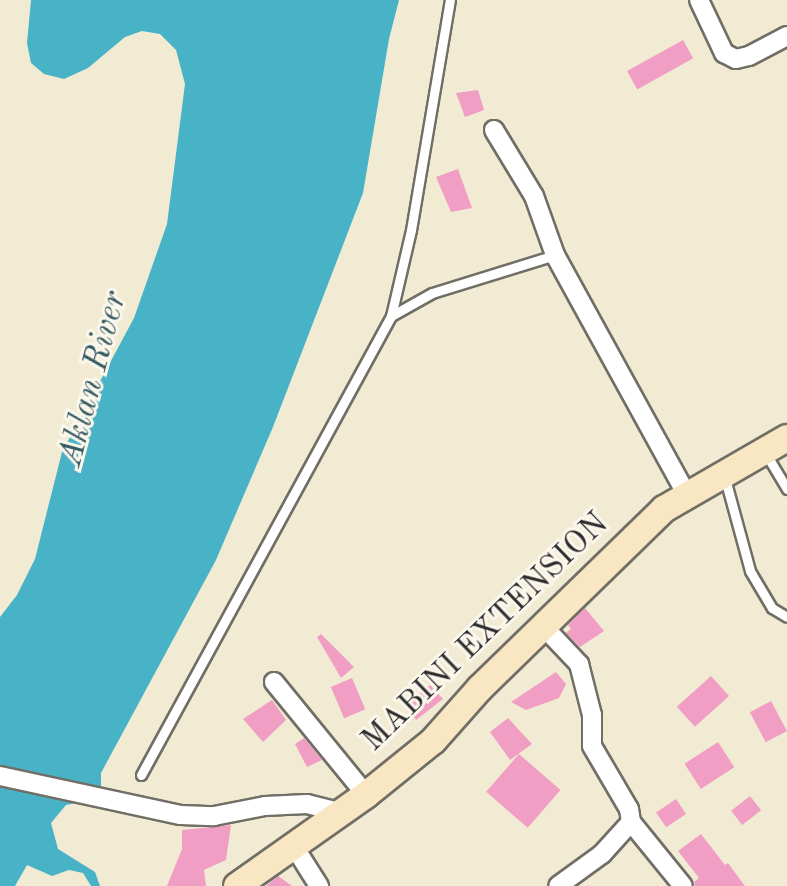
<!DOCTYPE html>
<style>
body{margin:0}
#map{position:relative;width:787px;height:886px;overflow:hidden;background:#f2ebd4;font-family:"Old Standard TT",serif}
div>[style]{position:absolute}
.water>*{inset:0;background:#48b2c6}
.building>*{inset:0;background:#f19ec4;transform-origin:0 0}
.roads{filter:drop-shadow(2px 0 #716e66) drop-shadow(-2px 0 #716e66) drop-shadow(0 2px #716e66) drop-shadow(0 -2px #716e66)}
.lane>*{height:9px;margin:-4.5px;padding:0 4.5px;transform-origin:4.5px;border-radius:4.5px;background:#fff}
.street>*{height:18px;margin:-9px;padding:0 9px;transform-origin:9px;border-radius:9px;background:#fff}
.secondary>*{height:26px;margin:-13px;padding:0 13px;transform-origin:13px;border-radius:13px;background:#f9e7c3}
span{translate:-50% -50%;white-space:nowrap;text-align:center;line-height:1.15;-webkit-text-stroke:6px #fbf7ec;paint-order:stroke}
.street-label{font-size:32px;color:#2b2b2b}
.water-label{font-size:34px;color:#355a61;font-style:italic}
</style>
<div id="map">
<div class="water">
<i style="clip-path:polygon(31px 0,399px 0,389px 39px,363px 193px,273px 427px,216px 560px,101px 773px,101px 786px,90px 800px,66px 805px,51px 823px,58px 849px,95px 872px,100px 886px,91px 886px,83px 873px,69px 870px,52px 876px,27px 865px,15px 886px,0 886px,0 617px,17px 595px,35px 559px,62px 452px,134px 318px,167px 224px,185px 84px,176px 50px,160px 34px,142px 31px,125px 37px,88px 68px,64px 79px,44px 74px,31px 63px,27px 43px)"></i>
</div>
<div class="building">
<i style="left:683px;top:40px;width:21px;height:64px;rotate:61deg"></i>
<i style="clip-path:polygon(478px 90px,484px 110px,465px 117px,456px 93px)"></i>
<i style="clip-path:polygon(458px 169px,472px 208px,451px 212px,436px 177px)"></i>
<i style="clip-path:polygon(585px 608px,604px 631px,580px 647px,566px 633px,571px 629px,568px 625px)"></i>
<i style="clip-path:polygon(321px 634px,354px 667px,341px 678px,317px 637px)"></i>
<i style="clip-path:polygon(556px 672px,566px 684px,559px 698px,526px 710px,511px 702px)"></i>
<i style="left:711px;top:676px;width:27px;height:46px;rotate:48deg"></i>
<i style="left:352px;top:678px;width:34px;height:23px;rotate:67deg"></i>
<i style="clip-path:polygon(430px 685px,443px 699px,416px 720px,406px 706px)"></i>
<i style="clip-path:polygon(272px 700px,286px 720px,263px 742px,243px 719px)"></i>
<i style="left:771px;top:701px;width:34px;height:24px;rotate:62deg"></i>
<i style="clip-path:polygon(508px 718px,532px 744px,510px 760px,490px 732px)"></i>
<i style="clip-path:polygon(304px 738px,322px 760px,307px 767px,295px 744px)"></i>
<i style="left:718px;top:742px;width:30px;height:40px;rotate:57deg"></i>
<i style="left:519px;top:754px;width:55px;height:50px;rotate:41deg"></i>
<i style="left:750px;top:796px;width:18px;height:24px;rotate:52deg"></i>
<i style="left:676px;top:799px;width:18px;height:24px;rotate:56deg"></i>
<i style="clip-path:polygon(231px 825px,226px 860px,204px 870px,206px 886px,167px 886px,182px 849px,182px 830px)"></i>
<i style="clip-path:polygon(701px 834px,725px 865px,728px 863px,745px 886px,695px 886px,694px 882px,699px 878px,678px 851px)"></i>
<i style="clip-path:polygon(278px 876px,292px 886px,266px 886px)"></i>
</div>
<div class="roads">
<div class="lane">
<i style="left:391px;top:316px;width:47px;rotate:-29.3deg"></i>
<i style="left:432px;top:293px;width:129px;rotate:-17.2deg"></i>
<i style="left:766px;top:454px;width:41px;rotate:59deg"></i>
<i style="left:724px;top:475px;width:99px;rotate:74.8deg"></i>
<i style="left:750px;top:571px;width:43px;rotate:59.3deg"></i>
<i style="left:772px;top:608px;width:17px;rotate:31deg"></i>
<i style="left:141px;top:775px;width:523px;rotate:-61.42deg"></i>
<i style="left:391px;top:316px;width:88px;rotate:-76.9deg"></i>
<i style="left:411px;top:230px;width:233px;rotate:-80.4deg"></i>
</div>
<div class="street">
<i style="left:699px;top:0;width:59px;rotate:64.7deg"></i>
<i style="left:724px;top:53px;width:13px;rotate:27deg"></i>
<i style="left:736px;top:59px;width:13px;rotate:-13deg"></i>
<i style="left:749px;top:56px;width:43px;rotate:-27.8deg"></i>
<i style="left:494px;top:130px;width:77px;rotate:58.8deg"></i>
<i style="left:534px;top:196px;width:63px;rotate:70.4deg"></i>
<i style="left:555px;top:255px;width:272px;rotate:61.2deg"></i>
<i style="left:545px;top:628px;width:50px;rotate:46.6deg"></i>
<i style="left:579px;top:664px;width:53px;rotate:75.7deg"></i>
<i style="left:592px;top:715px;width:31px;rotate:90deg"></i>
<i style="left:592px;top:746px;width:73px;rotate:59.6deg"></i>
<i style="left:629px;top:809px;width:13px;rotate:81deg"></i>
<i style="left:631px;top:822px;width:43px;rotate:132.2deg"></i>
<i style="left:602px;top:854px;width:54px;rotate:144deg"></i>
<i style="left:274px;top:682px;width:146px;rotate:50.8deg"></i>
<i style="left:0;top:776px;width:185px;rotate:12.2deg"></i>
<i style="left:181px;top:815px;width:33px;rotate:2deg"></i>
<i style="left:214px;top:816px;width:52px;rotate:-11.1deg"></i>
<i style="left:265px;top:806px;width:42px;rotate:-2.7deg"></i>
<i style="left:307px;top:804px;width:33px;rotate:14deg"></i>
<i style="left:631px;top:822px;width:82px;rotate:50.9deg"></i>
<i style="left:295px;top:848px;width:45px;rotate:57.7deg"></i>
</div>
<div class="secondary">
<i style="left:237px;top:886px;width:158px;rotate:-35.2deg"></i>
<i style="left:366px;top:795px;width:86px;rotate:-38.9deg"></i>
<i style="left:433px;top:741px;width:71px;rotate:-48.4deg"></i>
<i style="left:480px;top:688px;width:257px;rotate:-44.2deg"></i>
<i style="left:664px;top:509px;width:142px;rotate:-30deg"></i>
</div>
</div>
<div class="street-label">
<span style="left:486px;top:633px;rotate:-44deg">MABINI EXTENSION</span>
</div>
<div class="water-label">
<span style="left:94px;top:379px;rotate:-75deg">Aklan River</span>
</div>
</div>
